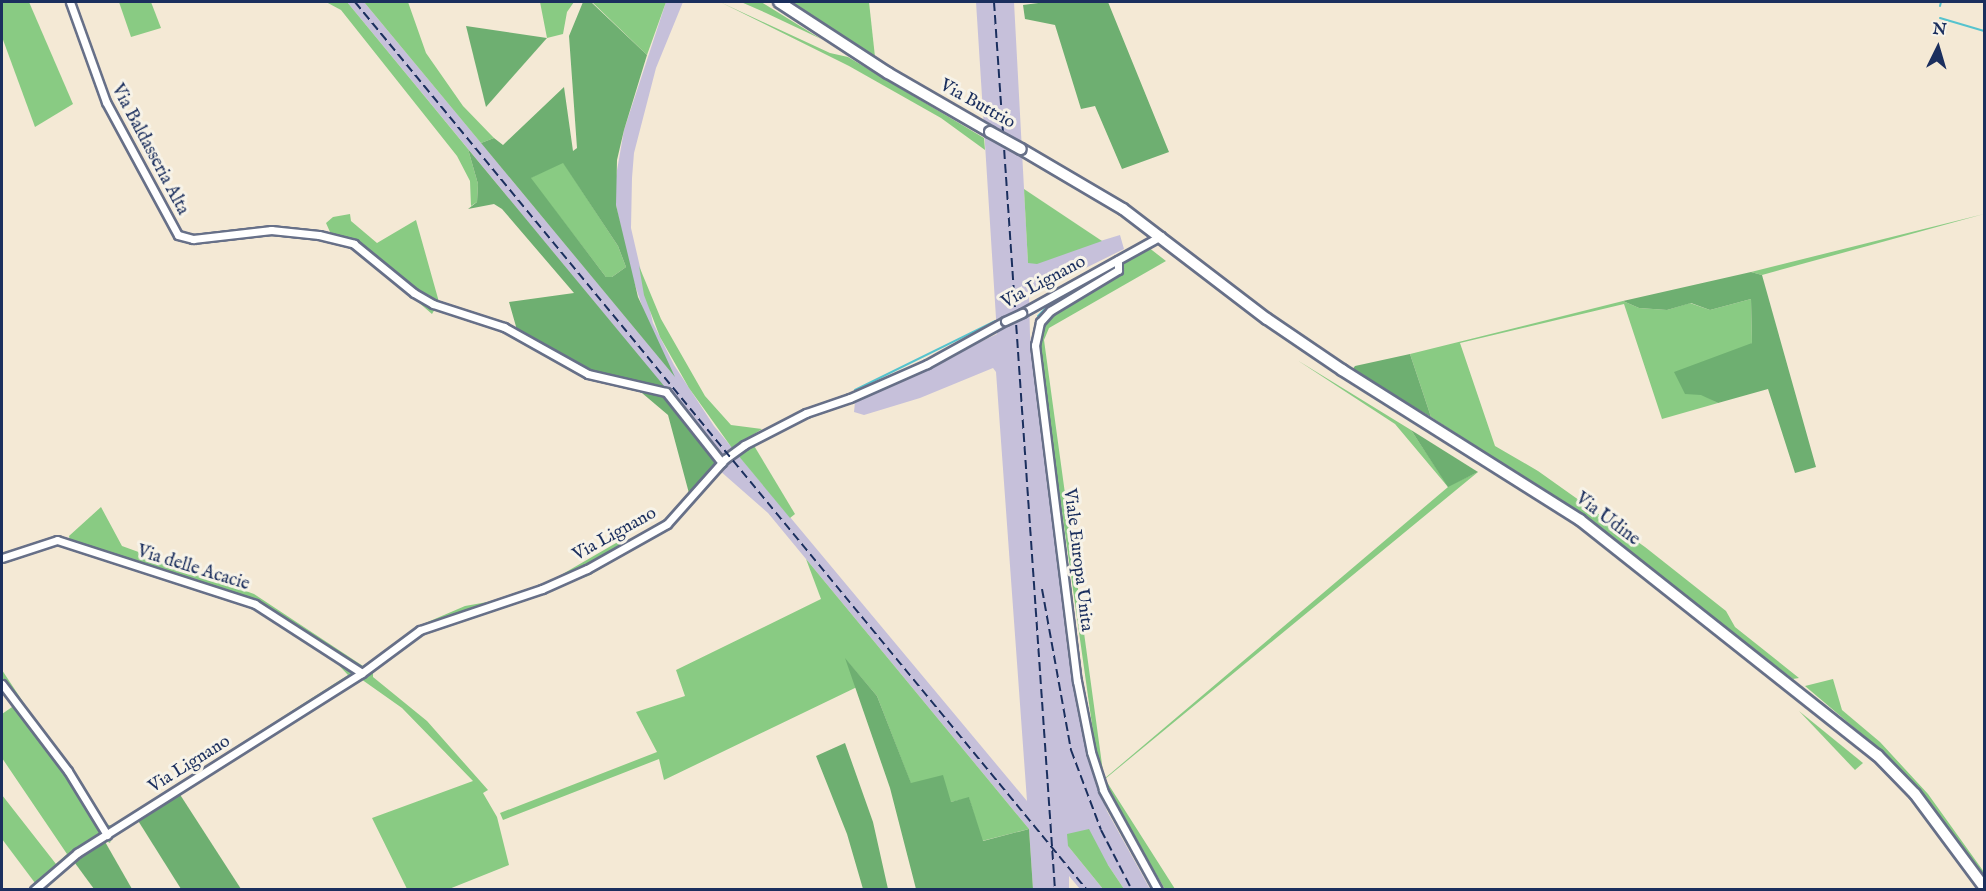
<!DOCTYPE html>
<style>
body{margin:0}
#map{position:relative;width:1986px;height:891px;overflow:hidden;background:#f4e9d5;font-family:"IM FELL English",serif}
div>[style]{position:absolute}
.industrial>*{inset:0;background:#c6c0da}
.green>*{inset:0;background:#89cb83}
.forest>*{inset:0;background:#6eaf71}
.stream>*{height:2px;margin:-1px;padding:0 1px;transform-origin:1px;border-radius:1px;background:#56c3ce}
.roads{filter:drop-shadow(2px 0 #677088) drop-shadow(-2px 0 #677088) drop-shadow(0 2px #677088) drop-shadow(0 -2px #677088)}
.street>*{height:7px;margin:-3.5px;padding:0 3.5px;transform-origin:3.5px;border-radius:3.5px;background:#fff}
.secondary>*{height:10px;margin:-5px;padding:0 5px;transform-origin:5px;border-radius:5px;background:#fff}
.rail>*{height:2px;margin-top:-1px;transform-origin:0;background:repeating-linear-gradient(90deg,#1b2f5e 0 9px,transparent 0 13.5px)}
.bridges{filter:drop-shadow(2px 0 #677088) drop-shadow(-2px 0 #677088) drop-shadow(0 2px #677088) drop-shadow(0 -2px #677088)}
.street-bridge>*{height:7px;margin:-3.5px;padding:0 3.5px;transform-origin:3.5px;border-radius:3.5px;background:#fff}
.secondary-bridge>*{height:10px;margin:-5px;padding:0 5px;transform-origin:5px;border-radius:5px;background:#fff}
span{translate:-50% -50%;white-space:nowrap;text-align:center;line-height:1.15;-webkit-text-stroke:6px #f7f3e8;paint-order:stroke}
.street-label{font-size:18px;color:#1b2f5e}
.frame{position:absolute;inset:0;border:3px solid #1b2f5e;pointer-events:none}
.north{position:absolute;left:1908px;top:18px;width:60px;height:60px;-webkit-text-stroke:4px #f7f3e8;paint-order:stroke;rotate:5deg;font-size:16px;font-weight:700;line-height:24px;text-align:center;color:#1b2f5e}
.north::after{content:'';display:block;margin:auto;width:21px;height:27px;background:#1b2f5e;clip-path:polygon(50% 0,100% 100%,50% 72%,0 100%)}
</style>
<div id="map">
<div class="industrial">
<i style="clip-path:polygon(347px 2px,364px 2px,672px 373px,648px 324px,629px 267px,616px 205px,615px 182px,624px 130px,666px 2px,683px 2px,656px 68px,634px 153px,632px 178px,631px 228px,653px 323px,674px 365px,714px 426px,1027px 801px,996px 372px,993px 368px,920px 398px,864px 415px,854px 412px,855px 402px,997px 334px,976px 2px,1014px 2px,1028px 263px,1120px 235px,1124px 249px,1029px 296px,1030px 335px,1066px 634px,1086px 750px,1107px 811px,1150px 889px,1124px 889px,1108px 865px,1068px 846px,1103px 889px,1080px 889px,1069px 876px,1069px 889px,1033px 889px,1029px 829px,768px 513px,719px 470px,726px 462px)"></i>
</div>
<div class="green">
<i style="clip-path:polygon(2px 2px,29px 2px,73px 104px,35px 127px,2px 37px)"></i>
<i style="clip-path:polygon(119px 2px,151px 2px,161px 28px,131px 37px)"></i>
<i style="clip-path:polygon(326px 2px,347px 2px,468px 149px,478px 184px,477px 202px,471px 206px,470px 181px,457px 156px,341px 10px)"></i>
<i style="clip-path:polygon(364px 2px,408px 2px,426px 53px,463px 106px,494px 138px,481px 143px)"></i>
<i style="clip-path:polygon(540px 2px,574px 2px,567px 12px,563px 34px,547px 38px)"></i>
<i style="clip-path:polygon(592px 2px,666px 2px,647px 55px)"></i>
<i style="clip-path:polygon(720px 2px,830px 53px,848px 57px,984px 138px,985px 150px,941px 118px,849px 66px)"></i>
<i style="clip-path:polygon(741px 2px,761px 2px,821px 39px,766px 13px)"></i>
<i style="clip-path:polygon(792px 2px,869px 2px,875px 57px)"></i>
<i style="clip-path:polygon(563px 162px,618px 246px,626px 267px,612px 277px,606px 277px,530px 178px)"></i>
<i style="clip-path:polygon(1024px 189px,1102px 241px,1037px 264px,1028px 263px)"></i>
<i style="clip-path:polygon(350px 214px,351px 221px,377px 243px,416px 220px,439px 302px,432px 314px,410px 295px,415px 291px,369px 249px,330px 232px,326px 223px,333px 217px)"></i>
<i style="clip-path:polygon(1984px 214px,1762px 275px,1751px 272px)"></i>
<i style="clip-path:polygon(1148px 247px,1166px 261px,1049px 328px,1044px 340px,1104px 779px,1448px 487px,1395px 424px,1297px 360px,1411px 430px,1448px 486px,1478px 472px,1105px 779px,1175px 889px,1165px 889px,1133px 836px,1104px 779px,1096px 753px,1039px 348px,1043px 325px,1058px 308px,1120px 274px,1124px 260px)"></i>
<i style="clip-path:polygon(639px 266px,661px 319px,705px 396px,731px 425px,762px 429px,732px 448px,689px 388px,660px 337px,644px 295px)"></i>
<i style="clip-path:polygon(1751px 299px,1752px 343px,1685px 394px,1701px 394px,1718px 403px,1662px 419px,1624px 304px,1460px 343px,1495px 446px,1538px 471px,1645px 547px,1726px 611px,1735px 627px,1799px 678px,1793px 679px,1580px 514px,1431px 417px,1410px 354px,1623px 301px,1639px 308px,1667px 310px,1690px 303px,1710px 310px)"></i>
<i style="clip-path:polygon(753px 444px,795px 514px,790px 518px,737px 454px)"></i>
<i style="clip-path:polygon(101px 507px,122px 546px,254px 594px,363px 666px,423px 624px,465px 606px,493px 601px,547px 583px,623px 539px,626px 542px,647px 531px,648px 541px,588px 576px,429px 629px,373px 672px,373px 677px,427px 721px,488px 790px,483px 793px,497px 817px,509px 865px,449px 889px,407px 889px,372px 818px,473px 781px,402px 708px,361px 679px,113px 834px,110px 843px,104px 840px,78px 855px,38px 889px,28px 889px,35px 883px,2px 839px,2px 795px,56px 864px,67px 854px,2px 758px,2px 714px,15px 705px,2px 686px,2px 670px,103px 823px,112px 826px,348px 675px,331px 657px,274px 618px,249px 606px,252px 600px,70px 541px,69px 536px)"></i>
<i style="clip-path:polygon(806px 559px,1029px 829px,982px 841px,969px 798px,951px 802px,911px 784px,877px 696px,847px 661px,857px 687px,664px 780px,659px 759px,503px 820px,500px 813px,657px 752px,636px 712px,685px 696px,676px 670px,821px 599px)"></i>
<i style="clip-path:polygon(1833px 679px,1842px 710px,1880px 742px,1928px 794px,1984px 872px,1984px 878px,1907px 779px,1871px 742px,1805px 686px)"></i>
<i style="clip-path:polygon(1799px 711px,1863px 763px,1855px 770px)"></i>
<i style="clip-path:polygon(1089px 829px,1108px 865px,1124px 889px,1103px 889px,1068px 846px,1067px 834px)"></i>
</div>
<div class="forest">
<i style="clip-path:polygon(evenodd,583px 2px,591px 2px,647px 55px,624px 130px,617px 160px,616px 205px,638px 297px,675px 377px,481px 143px,494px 138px,503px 145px,564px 87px,573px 151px,577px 148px,569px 36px,583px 2px,563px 163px,618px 246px,626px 267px,612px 277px,606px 277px,531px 178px,563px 163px)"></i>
<i style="clip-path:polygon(1046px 2px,1108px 2px,1169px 152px,1122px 169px,1095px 106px,1081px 109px,1055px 25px,1025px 19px,1023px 5px)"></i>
<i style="clip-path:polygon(466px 26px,547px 38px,486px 107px)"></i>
<i style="clip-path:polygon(468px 149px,722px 456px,690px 497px,668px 415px,642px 393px,563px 359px,517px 330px,509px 302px,574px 293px,502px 209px,494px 204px,468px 209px,477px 202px,478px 184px)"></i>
<i style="clip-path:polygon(1751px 272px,1762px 275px,1816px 467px,1795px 473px,1768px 389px,1718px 403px,1701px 395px,1685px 394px,1674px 372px,1752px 343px,1751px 299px,1710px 310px,1691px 303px,1667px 310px,1639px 308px,1623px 301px)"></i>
<i style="clip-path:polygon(1410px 354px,1431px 417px,1352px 370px,1355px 366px)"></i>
<i style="clip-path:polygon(1411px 430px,1478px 472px,1448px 487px)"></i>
<i style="clip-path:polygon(845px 658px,877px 696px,911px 783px,943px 775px,951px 802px,969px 797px,983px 841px,1029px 829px,1033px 889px,916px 889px,890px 788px)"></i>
<i style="clip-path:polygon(845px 743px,873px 822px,888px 889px,863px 889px,847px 834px,816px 756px)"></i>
<i style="clip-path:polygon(179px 793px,241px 889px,181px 889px,137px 819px)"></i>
<i style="clip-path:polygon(104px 840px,132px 889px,94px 889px,72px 859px)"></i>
</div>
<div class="stream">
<i style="left:1940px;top:6px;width:4px;rotate:-76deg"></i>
<i style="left:1940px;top:18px;width:46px;rotate:16.5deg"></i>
<i style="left:1124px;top:262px;width:30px;rotate:-30deg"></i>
<i style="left:1212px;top:283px;width:147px;rotate:35.9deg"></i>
<i style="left:1038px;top:316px;width:18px;rotate:-45deg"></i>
<i style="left:1051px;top:303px;width:71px;rotate:-29.4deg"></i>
<i style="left:1343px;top:377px;width:36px;rotate:32deg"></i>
<i style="left:855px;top:390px;width:156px;rotate:-26.2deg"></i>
</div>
<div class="roads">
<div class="street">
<i style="left:70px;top:2px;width:106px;rotate:70.2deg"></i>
<i style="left:106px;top:102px;width:151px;rotate:61.6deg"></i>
<i style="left:178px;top:235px;width:16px;rotate:15deg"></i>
<i style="left:193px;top:239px;width:79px;rotate:-6.6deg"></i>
<i style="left:271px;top:230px;width:48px;rotate:5.9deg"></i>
<i style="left:319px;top:235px;width:36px;rotate:14deg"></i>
<i style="left:354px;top:244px;width:77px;rotate:39.2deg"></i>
<i style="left:414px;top:293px;width:22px;rotate:30deg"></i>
<i style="left:433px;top:304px;width:75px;rotate:17.9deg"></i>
<i style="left:504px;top:327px;width:96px;rotate:29.2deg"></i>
<i style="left:588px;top:374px;width:80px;rotate:13deg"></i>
<i style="left:666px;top:392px;width:90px;rotate:51.7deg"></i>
<i style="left:1118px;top:260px;width:10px;rotate:90deg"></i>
<i style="left:1118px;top:270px;width:79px;rotate:148.9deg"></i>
<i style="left:1050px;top:311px;width:15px;rotate:132deg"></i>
<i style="left:1040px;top:322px;width:24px;rotate:102deg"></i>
<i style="left:1035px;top:345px;width:339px;rotate:82.9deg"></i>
<i style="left:1077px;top:681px;width:72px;rotate:78.8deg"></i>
<i style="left:1091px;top:752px;width:40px;rotate:72deg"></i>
<i style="left:1103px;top:790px;width:114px;rotate:61.2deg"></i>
<i style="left:1022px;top:313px;width:159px;rotate:-29deg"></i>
<i style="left:2px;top:558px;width:58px;rotate:-18.1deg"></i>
<i style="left:57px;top:540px;width:208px;rotate:17.9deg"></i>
<i style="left:255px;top:604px;width:127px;rotate:32.8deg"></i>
<i style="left:2px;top:684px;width:109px;rotate:52.8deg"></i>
<i style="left:68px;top:771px;width:75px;rotate:58.6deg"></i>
<i style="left:34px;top:890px;width:57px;rotate:-40.7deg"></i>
<i style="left:77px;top:853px;width:337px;rotate:-32.3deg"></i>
<i style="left:362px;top:673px;width:72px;rotate:-36.6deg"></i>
<i style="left:420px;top:630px;width:129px;rotate:-18.6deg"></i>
<i style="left:542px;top:589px;width:49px;rotate:-24deg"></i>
<i style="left:587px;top:569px;width:92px;rotate:-29.4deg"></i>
<i style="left:667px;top:524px;width:87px;rotate:-48.3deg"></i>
<i style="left:725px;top:459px;width:24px;rotate:-36deg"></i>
<i style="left:744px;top:445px;width:70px;rotate:-27.3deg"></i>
<i style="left:806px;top:413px;width:46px;rotate:-18.8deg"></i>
<i style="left:850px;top:398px;width:84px;rotate:-23.8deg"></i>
<i style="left:927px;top:364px;width:89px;rotate:-28.9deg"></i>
</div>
<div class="secondary">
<i style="left:779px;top:2px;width:130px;rotate:33.1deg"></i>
<i style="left:888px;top:73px;width:118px;rotate:30deg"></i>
<i style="left:1021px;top:149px;width:118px;rotate:30.5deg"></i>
<i style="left:1123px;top:209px;width:181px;rotate:37.4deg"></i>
<i style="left:1267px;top:319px;width:91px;rotate:34.2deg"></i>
<i style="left:1342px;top:370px;width:281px;rotate:32.2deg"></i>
<i style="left:1580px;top:520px;width:379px;rotate:38.4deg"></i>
<i style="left:1877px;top:755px;width:54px;rotate:45.7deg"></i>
<i style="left:1915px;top:794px;width:116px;rotate:53.4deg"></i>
</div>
</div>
<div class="rail">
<i style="left:355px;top:2px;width:1151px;rotate:50.5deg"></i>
<i style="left:994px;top:2px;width:890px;rotate:86.07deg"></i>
<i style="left:1042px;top:589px;width:164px;rotate:79.8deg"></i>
<i style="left:1071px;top:750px;width:85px;rotate:69.4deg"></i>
<i style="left:1101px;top:830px;width:68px;rotate:62.7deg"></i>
</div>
<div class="bridges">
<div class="street-bridge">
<i style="left:1005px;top:321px;width:19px;rotate:-25deg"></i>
</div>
<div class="secondary-bridge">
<i style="left:990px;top:132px;width:35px;rotate:29deg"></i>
</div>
</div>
<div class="street-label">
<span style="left:977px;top:105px;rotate:29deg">Via Buttrio</span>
<span style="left:149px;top:150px;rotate:62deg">Via Baldasseria Alta</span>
<span style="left:1044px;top:283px;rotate:-28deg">Via Lignano</span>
<span style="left:1607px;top:520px;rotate:37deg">Via Udine</span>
<span style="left:615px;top:535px;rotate:-29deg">Via Lignano</span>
<span style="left:1077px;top:560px;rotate:83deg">Viale Europa Unita</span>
<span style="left:193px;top:569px;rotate:17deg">Via delle Acacie</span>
<span style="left:190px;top:765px;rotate:-32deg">Via Lignano</span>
</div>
<div class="frame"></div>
<div class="north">N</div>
</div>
